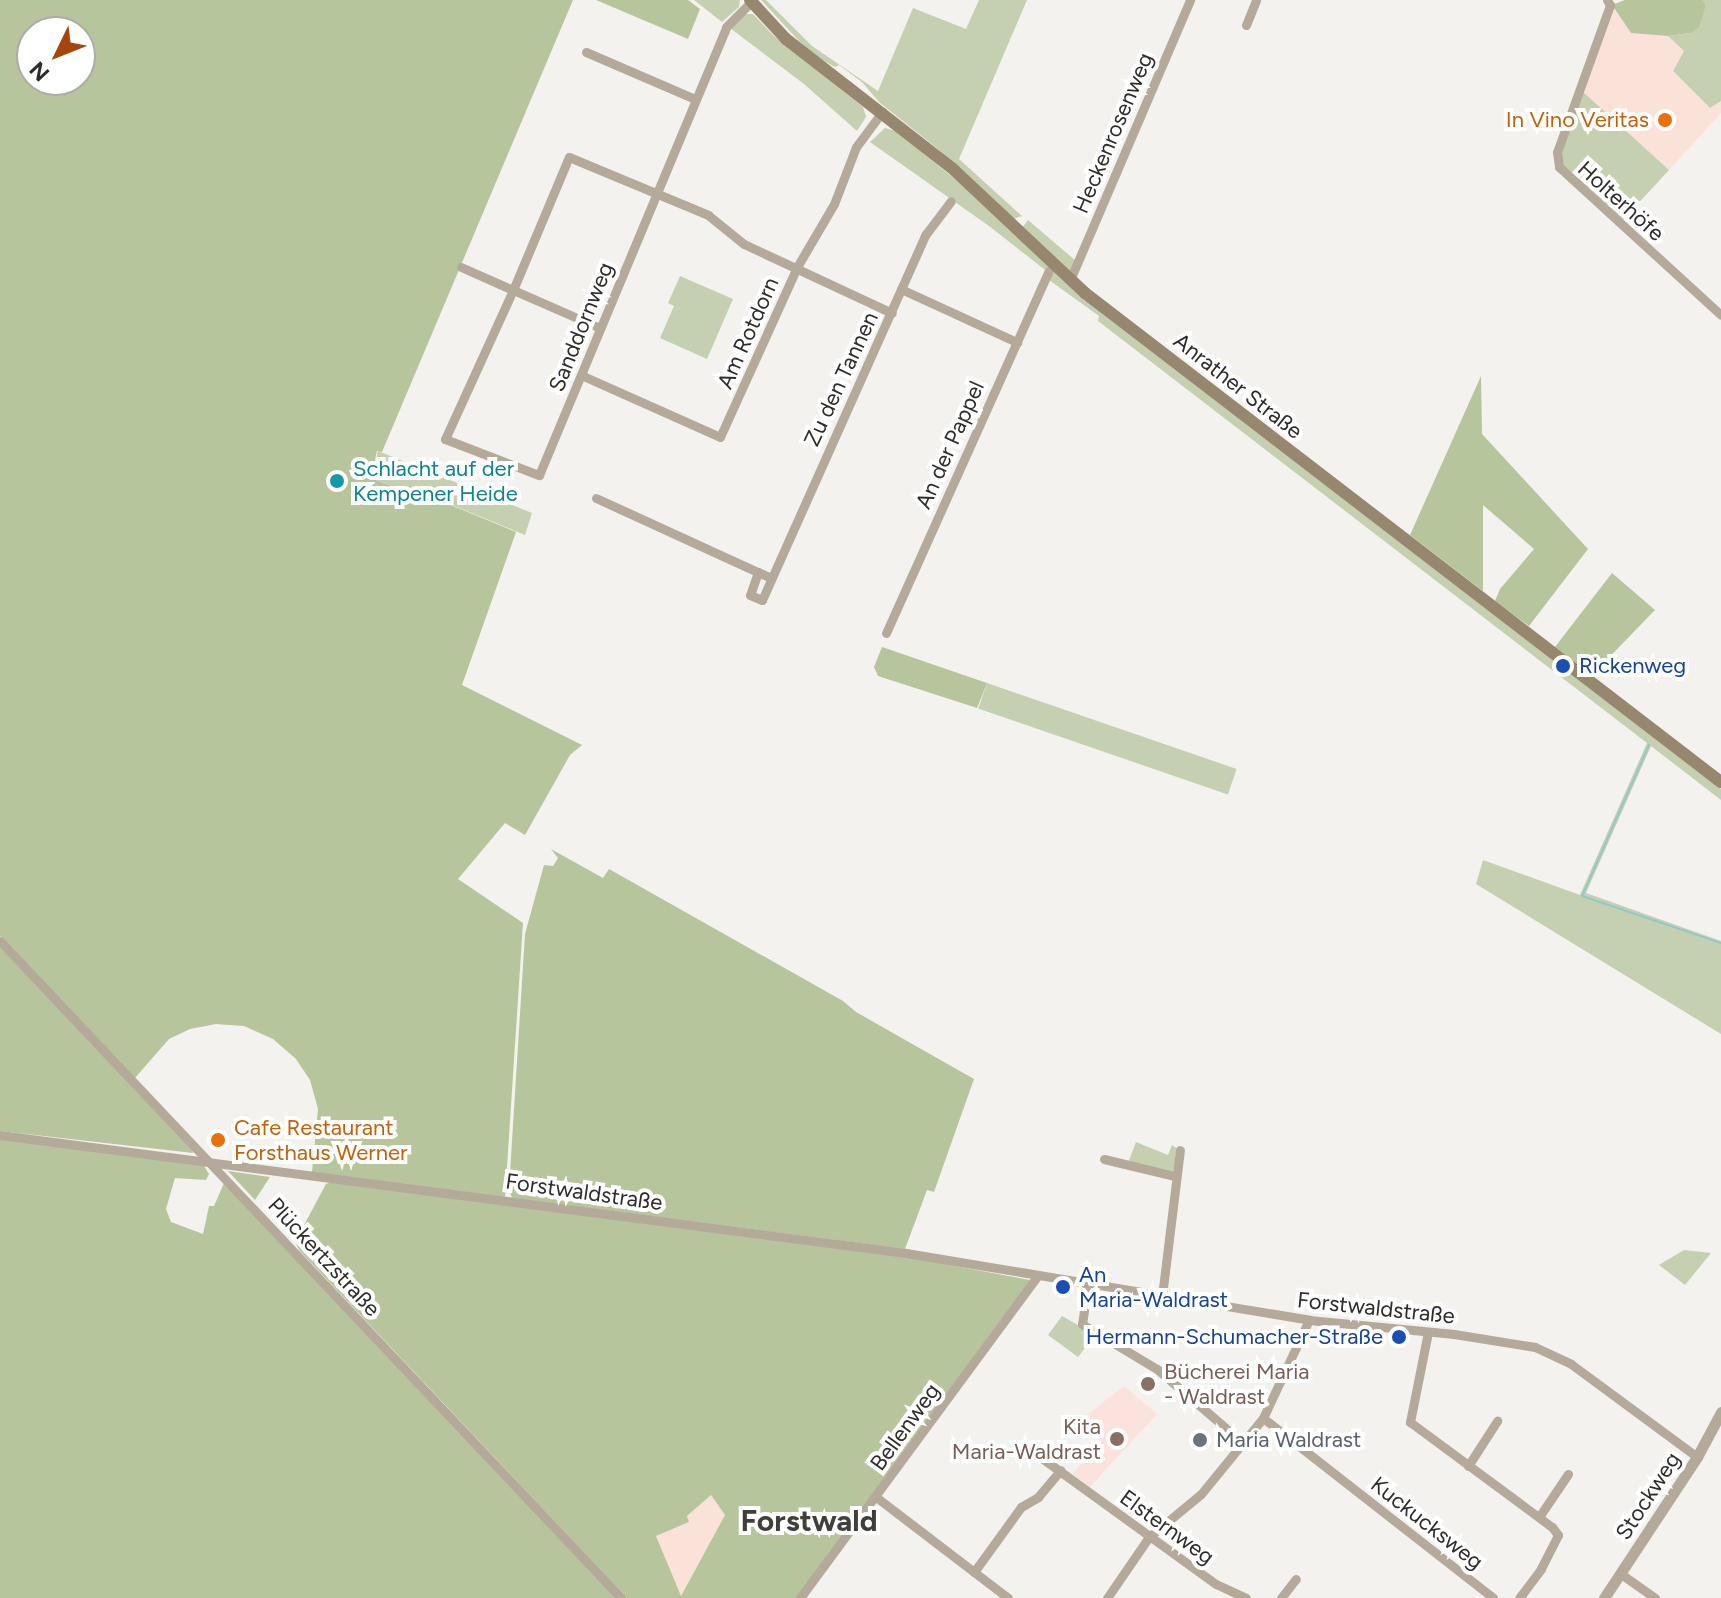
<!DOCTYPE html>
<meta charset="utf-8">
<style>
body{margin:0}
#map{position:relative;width:1721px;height:1598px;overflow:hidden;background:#f4f2ee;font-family:Figtree,sans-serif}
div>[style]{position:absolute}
.commercial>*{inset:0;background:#fbe2d9}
.education>*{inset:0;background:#fce2dc}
.green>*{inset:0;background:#c4d0b0;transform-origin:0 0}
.forest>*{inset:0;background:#b6c59c}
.stream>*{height:2px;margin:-1px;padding:0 1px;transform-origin:1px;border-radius:1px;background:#91c9cb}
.minor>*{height:9px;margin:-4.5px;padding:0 4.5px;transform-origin:4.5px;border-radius:4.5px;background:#b5aa9a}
.tertiary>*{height:11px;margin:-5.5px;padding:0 5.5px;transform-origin:5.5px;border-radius:5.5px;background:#b5aa9a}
.secondary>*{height:12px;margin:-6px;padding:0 6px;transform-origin:6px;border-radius:6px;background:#97876f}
.dots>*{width:22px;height:22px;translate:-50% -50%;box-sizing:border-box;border:4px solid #fff;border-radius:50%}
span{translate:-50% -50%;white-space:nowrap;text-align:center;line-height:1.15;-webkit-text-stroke:8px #fff;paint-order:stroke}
.food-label{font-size:22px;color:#c56008}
.right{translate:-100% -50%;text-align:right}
.left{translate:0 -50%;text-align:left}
.street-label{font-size:22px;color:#2d2c2a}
.culture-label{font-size:22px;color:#0d838f}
.transit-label{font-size:22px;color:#164399}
.education-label{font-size:22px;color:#785e54}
.worship-label{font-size:22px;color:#5b616d}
.district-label{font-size:30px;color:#413f3c;font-weight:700}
.north{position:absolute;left:16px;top:16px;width:80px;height:80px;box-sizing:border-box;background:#fff;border:2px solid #ababaa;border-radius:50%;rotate:227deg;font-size:22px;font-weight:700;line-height:32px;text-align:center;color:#2d2c2a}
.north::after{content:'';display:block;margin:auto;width:28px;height:36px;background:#a8450c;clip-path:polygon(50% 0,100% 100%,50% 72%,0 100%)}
</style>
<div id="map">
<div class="commercial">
<i style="clip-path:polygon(1615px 10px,1631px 33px,1668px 36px,1684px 51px,1673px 71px,1710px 108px,1721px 101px,1721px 113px,1669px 170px,1581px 90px,1609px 15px)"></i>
<i style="clip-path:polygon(711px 1495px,725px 1515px,680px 1597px,656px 1536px,689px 1522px,687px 1516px)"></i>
</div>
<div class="education">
<i style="clip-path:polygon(1124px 1386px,1157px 1414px,1090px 1487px,1073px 1474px,1105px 1432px,1087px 1415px)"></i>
</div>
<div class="green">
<i style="clip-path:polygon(694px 0,740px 0,739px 7px,722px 22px)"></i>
<i style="clip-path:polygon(761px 0,766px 0,812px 46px,878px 91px,913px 8px,966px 29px,979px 0,1027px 0,959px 159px,1022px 216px,1013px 219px,938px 149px,879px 102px,862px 82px,839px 65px,835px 67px,817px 57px,799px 41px)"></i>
<i style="clip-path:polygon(1703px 0,1721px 0,1721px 101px,1710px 108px,1673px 71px,1684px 51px,1668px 36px,1690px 33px,1706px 5px)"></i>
<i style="clip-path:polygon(745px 14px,753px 14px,774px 36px,863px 107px,866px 117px,857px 131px,804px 84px,730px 28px)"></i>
<i style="clip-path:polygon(1581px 90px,1669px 170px,1622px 221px,1565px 171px,1560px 150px)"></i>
<i style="clip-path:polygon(885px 128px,896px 131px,977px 197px,1104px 315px,1721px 789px,1721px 800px,1651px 746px,1586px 893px,1721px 941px,1721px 1034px,1476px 884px,1483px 860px,1580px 895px,1647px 743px,1098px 321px,1099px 316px,1049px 280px,1049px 273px,989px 226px,870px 142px)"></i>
<i style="clip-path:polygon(1028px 220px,1076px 261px,1072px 270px,1066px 270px,1022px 228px)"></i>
<i style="clip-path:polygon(680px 276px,733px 299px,707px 359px,660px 338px,674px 306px,668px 303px)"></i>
<i style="clip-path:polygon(378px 451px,532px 513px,525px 535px,437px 499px,435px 503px,371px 478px)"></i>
<i style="left:987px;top:683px;width:264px;height:27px;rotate:19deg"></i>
<i style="clip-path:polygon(1136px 1142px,1168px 1155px,1172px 1145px,1176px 1148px,1175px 1167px,1172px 1172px,1127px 1166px)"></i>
<i style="clip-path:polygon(1684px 1250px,1711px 1253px,1685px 1285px,1659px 1265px)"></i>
<i style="clip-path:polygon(1062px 1316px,1095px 1335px,1078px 1357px,1048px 1335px)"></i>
</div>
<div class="forest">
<i style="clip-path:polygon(evenodd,0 0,573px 0,382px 452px,377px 451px,371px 478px,434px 503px,436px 499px,516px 532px,462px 685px,582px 745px,570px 755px,525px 835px,505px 823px,458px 879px,523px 923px,505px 1197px,312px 1172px,318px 1109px,310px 1080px,296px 1059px,273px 1039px,244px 1026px,216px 1024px,190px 1029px,169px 1039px,135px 1078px,0 936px,0 0,32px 32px,80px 32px,80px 80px,32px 80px,32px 32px)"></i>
<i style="clip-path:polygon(596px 0,688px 0,700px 9px,688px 39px)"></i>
<i style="clip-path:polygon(1625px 0,1703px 0,1706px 5px,1699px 27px,1690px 33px,1668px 36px,1631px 33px,1612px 5px)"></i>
<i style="clip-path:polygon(1481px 376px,1482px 434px,1588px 549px,1529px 626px,1495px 601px,1500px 589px,1534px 549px,1483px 505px,1483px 591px,1410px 535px)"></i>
<i style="clip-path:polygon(1612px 573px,1655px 610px,1592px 675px,1555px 647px)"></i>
<i style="clip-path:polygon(882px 647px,987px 683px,977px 708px,878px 676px,874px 667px)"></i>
<i style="clip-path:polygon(551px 849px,603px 878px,609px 869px,843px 1001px,856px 1012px,974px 1079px,934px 1192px,927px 1190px,905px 1249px,512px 1198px,509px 1189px,525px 934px,544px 865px,553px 866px,558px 858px)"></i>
<i style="clip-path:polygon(0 947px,192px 1149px,193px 1153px,0 1131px)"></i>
<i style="clip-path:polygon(0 1138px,204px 1166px,209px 1174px,206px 1180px,175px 1178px,166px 1209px,171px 1222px,203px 1234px,209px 1206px,214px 1206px,224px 1183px,617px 1598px,0 1598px)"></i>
<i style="clip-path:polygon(228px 1171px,270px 1177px,255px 1200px)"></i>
<i style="clip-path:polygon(evenodd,334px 1181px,902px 1256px,1030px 1280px,797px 1598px,627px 1598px,300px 1251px,295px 1242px,326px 1184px,334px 1181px,711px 1495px,725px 1515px,681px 1596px,656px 1536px,689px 1522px,687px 1516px,711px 1495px)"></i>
</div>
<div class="stream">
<i style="left:1649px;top:745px;width:165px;rotate:113.9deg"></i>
<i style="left:1582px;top:896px;width:147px;rotate:18.7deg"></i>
</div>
<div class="minor">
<i style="left:1607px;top:0;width:6px;rotate:59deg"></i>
<i style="left:1610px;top:5px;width:156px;rotate:109.8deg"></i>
<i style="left:1557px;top:152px;width:15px;rotate:82deg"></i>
<i style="left:1559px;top:167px;width:219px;rotate:42.4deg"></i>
<i style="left:1246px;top:25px;width:27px;rotate:-68deg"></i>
<i style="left:586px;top:52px;width:119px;rotate:23.3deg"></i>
<i style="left:461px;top:267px;width:57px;rotate:23.9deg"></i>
<i style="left:513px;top:290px;width:144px;rotate:-67.2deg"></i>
<i style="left:569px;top:157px;width:151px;rotate:22.6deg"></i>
<i style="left:708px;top:215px;width:46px;rotate:38.9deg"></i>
<i style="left:744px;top:244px;width:163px;rotate:25deg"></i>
<i style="left:1070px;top:280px;width:305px;rotate:-66.8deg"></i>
<i style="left:901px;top:289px;width:128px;rotate:24.6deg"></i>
<i style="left:600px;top:328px;width:95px;rotate:-156.4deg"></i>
<i style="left:513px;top:290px;width:164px;rotate:114.5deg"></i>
<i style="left:445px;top:439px;width:101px;rotate:21deg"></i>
<i style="left:539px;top:475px;width:485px;rotate:-67.3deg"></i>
<i style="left:726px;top:27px;width:35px;rotate:-45deg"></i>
<i style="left:581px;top:375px;width:152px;rotate:24deg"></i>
<i style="left:720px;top:437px;width:187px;rotate:-65.6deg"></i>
<i style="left:797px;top:267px;width:73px;rotate:-59.6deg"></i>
<i style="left:834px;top:204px;width:61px;rotate:-68.9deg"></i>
<i style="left:856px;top:147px;width:44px;rotate:-53.4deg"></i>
<i style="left:596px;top:498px;width:178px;rotate:24.6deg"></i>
<i style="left:771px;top:578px;width:14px;rotate:-155deg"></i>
<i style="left:758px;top:572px;width:24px;rotate:109deg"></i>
<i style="left:750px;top:595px;width:13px;rotate:23deg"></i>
<i style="left:762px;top:600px;width:401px;rotate:-65.9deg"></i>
<i style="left:926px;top:234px;width:41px;rotate:-52.9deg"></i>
<i style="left:886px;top:633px;width:397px;rotate:-65.8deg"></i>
<i style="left:0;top:941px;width:904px;rotate:46.61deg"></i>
<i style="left:0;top:1135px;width:914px;rotate:7.42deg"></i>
<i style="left:906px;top:1253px;width:409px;rotate:9.4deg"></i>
<i style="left:1309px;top:1320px;width:146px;rotate:5.5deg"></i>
<i style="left:1454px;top:1334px;width:82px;rotate:9.1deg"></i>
<i style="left:1535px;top:1347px;width:40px;rotate:25deg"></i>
<i style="left:1571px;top:1364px;width:157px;rotate:36.4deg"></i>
<i style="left:1104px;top:1159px;width:73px;rotate:13.5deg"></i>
<i style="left:1088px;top:1284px;width:40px;rotate:98.5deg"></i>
<i style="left:1082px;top:1324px;width:87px;rotate:31deg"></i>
<i style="left:1157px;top:1369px;width:113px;rotate:40.7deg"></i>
<i style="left:1162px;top:1296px;width:147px;rotate:-83deg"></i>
<i style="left:1428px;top:1332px;width:92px;rotate:101.3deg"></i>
<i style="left:1410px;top:1422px;width:177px;rotate:36.5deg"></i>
<i style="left:1552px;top:1527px;width:10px;rotate:53deg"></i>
<i style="left:1558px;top:1535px;width:38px;rotate:117deg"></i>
<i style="left:1541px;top:1569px;width:36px;rotate:127deg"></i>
<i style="left:1263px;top:1418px;width:292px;rotate:38deg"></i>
<i style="left:1032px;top:1451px;width:227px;rotate:35.9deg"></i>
<i style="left:1216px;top:1584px;width:33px;rotate:25deg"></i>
<i style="left:1468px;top:1466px;width:54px;rotate:-57.2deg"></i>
<i style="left:876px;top:1497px;width:166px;rotate:37.4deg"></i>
<i style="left:1539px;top:1517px;width:52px;rotate:-56deg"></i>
<i style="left:974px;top:1572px;width:80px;rotate:-54.1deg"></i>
<i style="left:1021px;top:1507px;width:20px;rotate:-30deg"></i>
<i style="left:1038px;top:1497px;width:35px;rotate:-50deg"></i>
<i style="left:1621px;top:1574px;width:42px;rotate:35.2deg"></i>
<i style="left:800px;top:1598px;width:399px;rotate:-53.6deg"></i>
<i style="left:1107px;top:1598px;width:74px;rotate:-55.5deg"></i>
<i style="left:1149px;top:1537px;width:67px;rotate:-39.6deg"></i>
<i style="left:1201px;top:1494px;width:98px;rotate:-50.8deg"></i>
<i style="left:1263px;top:1418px;width:108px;rotate:-64.9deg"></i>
<i style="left:1281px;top:1598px;width:24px;rotate:-52deg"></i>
</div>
<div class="tertiary">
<i style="left:1604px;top:1598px;width:169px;rotate:-56.6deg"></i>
<i style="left:1697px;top:1457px;width:51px;rotate:-61.9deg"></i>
</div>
<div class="secondary">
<i style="left:750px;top:0;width:53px;rotate:47.3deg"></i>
<i style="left:786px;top:39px;width:213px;rotate:37.9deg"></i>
<i style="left:954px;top:170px;width:180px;rotate:43.2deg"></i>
<i style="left:1085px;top:293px;width:802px;rotate:37.56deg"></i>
</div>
<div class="dots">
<i style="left:1665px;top:120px;background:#e8710a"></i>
<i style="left:337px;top:481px;background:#0f9aa8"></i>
<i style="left:1563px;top:666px;background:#1a4fb4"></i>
<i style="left:218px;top:1140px;background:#e8710a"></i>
<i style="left:1063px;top:1287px;background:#1a4fb4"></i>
<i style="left:1399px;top:1337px;background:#1a4fb4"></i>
<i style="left:1148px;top:1384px;background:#8d6e63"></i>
<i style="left:1117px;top:1439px;background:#8d6e63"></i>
<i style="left:1200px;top:1440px;background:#6b7280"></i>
</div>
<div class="food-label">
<span class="right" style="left:1649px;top:120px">In Vino Veritas</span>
<span class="left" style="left:234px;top:1140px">Cafe Restaurant<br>Forsthaus Werner</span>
</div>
<div class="street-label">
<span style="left:1113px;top:133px;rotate:-67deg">Heckenrosenweg</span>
<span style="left:1621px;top:201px;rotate:42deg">Holterhöfe</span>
<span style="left:581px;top:327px;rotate:-68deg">Sanddornweg</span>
<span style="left:748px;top:333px;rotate:-66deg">Am Rotdorn</span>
<span style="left:841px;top:379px;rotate:-65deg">Zu den Tannen</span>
<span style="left:1238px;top:386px;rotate:38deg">Anrather Straße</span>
<span style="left:950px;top:445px;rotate:-66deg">An der Pappel</span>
<span style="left:584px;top:1192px;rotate:8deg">Forstwaldstraße</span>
<span style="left:324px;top:1257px;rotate:47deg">Plückertzstraße</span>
<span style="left:1376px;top:1308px;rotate:6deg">Forstwaldstraße</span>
<span style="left:905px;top:1427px;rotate:-54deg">Bellenweg</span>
<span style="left:1648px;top:1496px;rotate:-57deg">Stockweg</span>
<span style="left:1427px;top:1523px;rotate:38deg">Kuckucksweg</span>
<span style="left:1167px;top:1527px;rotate:36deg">Elsternweg</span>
</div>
<div class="culture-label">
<span class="left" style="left:353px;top:481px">Schlacht auf der<br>Kempener Heide</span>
</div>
<div class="transit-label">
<span class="left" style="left:1579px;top:666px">Rickenweg</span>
<span class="left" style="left:1079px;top:1287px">An<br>Maria-Waldrast</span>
<span class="right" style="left:1383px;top:1337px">Hermann-Schumacher-Straße</span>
</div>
<div class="education-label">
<span class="left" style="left:1164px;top:1384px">Bücherei Maria<br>- Waldrast</span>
<span class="right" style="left:1101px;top:1439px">Kita<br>Maria-Waldrast</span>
</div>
<div class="worship-label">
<span class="left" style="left:1216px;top:1440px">Maria Waldrast</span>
</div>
<div class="district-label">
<span style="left:809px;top:1521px">Forstwald</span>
</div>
<div class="north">N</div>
</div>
